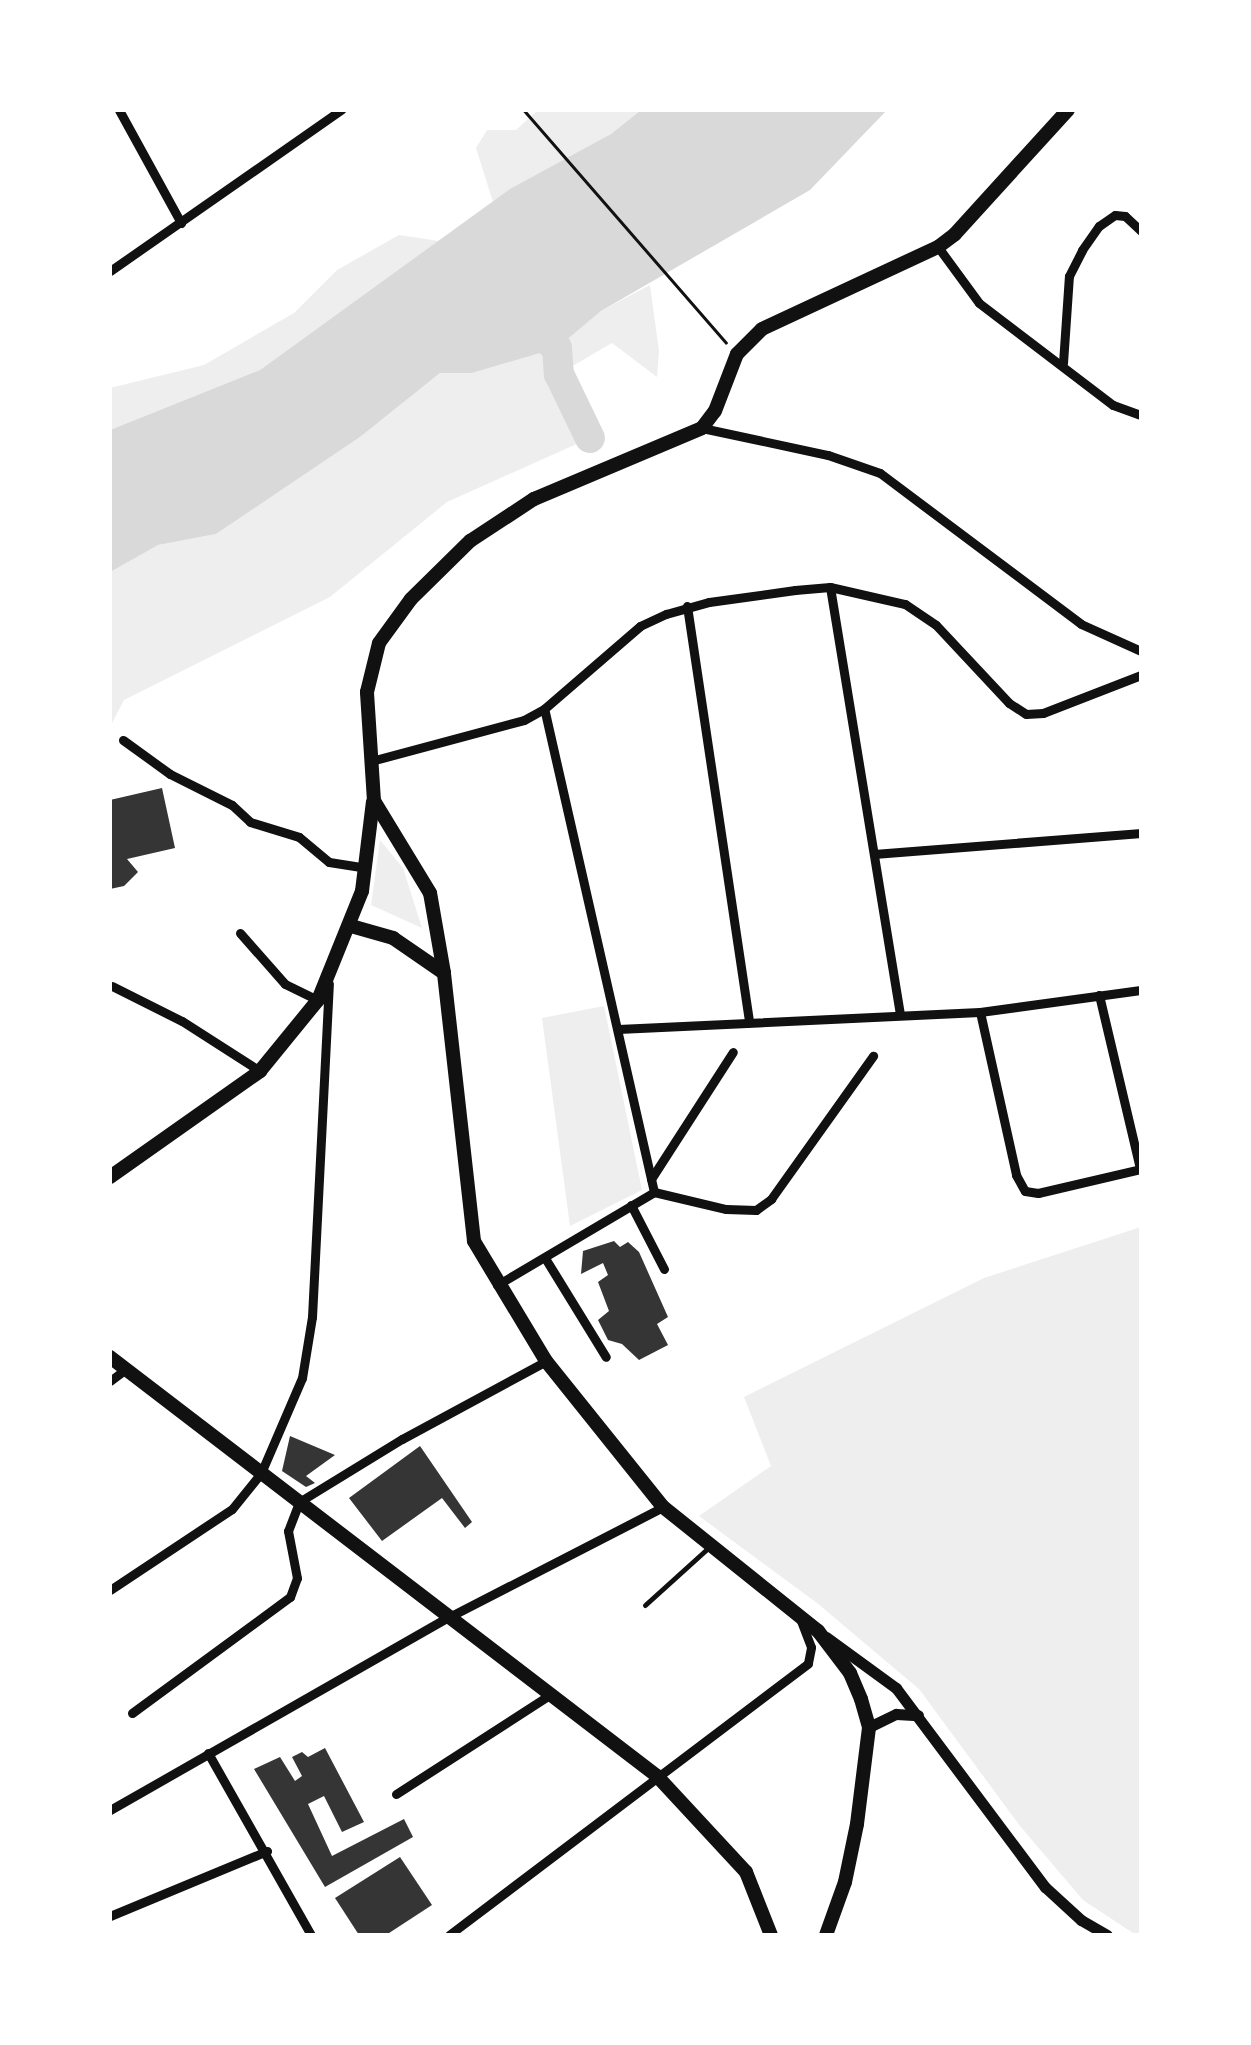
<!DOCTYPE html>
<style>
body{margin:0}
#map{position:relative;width:1251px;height:2045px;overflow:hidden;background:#fff;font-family:Jost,sans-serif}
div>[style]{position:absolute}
.green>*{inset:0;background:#eee}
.water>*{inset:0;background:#d9d9d9}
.river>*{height:30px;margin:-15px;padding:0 15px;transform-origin:15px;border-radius:15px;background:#d9d9d9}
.building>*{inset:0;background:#353535}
.path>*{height:2.5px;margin:-1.25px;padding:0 1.25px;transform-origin:1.25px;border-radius:1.25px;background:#111}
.service>*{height:5px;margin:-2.5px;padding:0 2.5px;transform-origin:2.5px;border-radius:2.5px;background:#111}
.minor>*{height:9px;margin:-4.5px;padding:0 4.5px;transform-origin:4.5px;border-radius:4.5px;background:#111}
.tertiary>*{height:11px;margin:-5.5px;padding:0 5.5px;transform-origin:5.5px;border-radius:5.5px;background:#111}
.secondary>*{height:14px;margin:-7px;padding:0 7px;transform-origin:7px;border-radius:7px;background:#111}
span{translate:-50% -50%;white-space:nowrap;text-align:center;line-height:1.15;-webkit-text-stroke:10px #fff;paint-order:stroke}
.frame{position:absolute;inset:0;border:112px solid #fff;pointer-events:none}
</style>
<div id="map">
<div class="green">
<i style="clip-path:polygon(538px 110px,641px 110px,611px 134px,493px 202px,476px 148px,487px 130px,516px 130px)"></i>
<i style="clip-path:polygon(399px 235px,439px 241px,260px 370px,110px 430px,110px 388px,204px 365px,294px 313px,337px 270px)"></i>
<i style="clip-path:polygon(650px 285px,659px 351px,657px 377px,612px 343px,559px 374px,590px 438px,447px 502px,330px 597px,124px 700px,110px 727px,110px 572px,117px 566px,158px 545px,216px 534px,360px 437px,440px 373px,472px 373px,557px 348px,601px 311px)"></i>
<i style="clip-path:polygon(380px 840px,403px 868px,422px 928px,371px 905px)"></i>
<i style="clip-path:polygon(604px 1006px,642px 1190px,570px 1226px,542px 1018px)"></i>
<i style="clip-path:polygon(1141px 1227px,1141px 1935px,1136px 1935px,1083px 1900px,1020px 1826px,919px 1689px,817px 1603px,699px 1516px,771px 1466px,744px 1397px,984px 1278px)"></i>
</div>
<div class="water">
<i style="clip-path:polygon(641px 110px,887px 110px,810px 190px,601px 311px,557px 348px,472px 373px,440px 373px,360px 437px,216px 534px,158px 545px,110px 572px,110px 430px,260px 370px,510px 189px,611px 134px)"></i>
</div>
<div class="river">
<i style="left:527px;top:323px;width:39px;rotate:40deg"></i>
<i style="left:557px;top:348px;width:26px;rotate:86deg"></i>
<i style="left:559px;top:374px;width:71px;rotate:64.2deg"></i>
</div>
<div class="building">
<i style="clip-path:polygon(162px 788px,175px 848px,127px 859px,138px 872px,124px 886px,110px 889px,110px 800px)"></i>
<i style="clip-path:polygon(614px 1241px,620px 1247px,628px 1242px,639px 1252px,668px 1317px,657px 1324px,668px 1345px,639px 1360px,622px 1344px,608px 1340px,598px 1320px,609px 1311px,598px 1282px,608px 1275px,603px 1263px,581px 1274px,583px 1251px)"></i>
<i style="clip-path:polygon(290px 1436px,335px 1455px,306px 1476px,315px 1483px,306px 1487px,282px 1471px)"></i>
<i style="clip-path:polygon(420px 1446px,472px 1522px,465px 1528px,442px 1498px,382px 1541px,349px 1498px)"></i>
<i style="clip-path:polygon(325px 1748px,364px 1822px,342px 1832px,324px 1796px,308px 1804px,332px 1856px,404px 1819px,413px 1837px,325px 1887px,254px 1769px,280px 1757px,295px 1781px,302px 1776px,292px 1757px,302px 1752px,308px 1757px)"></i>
<i style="clip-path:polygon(400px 1857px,432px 1905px,386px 1935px,359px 1935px,335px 1898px)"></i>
</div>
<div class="path">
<i style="left:524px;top:110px;width:308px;rotate:49deg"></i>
</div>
<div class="service">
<i style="left:645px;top:1605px;width:85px;rotate:-42.1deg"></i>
</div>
<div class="minor">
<i style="left:119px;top:110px;width:129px;rotate:61.2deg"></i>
<i style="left:938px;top:247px;width:69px;rotate:53.8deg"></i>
<i style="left:979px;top:303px;width:168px;rotate:37.3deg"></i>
<i style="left:1113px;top:405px;width:30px;rotate:20deg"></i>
<i style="left:110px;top:271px;width:282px;rotate:-34.9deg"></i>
<i style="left:1063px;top:363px;width:87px;rotate:-86.1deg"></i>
<i style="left:1069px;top:276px;width:29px;rotate:-63deg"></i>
<i style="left:1082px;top:250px;width:29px;rotate:-55deg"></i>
<i style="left:1099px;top:226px;width:19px;rotate:-35deg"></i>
<i style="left:1115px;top:215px;width:10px;rotate:6deg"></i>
<i style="left:1125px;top:216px;width:22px;rotate:43deg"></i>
<i style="left:702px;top:428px;width:129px;rotate:12.1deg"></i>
<i style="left:828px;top:455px;width:55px;rotate:19.1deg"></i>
<i style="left:880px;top:473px;width:251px;rotate:36.9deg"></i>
<i style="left:1081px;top:624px;width:66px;rotate:24.2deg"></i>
<i style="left:830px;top:587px;width:432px;rotate:80.7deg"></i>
<i style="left:687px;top:606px;width:421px;rotate:81.5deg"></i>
<i style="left:123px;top:740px;width:58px;rotate:35.9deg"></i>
<i style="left:170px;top:774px;width:69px;rotate:26.6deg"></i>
<i style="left:232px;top:805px;width:25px;rotate:43deg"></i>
<i style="left:250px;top:822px;width:51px;rotate:17deg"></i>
<i style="left:299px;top:837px;width:39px;rotate:40deg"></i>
<i style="left:329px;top:862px;width:37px;rotate:9deg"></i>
<i style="left:371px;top:761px;width:158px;rotate:-15deg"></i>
<i style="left:524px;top:720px;width:23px;rotate:-29deg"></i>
<i style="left:544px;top:709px;width:127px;rotate:-40.8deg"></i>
<i style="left:640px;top:626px;width:29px;rotate:-25deg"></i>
<i style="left:666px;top:614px;width:45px;rotate:-15.6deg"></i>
<i style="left:709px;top:602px;width:87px;rotate:-7.9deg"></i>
<i style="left:795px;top:590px;width:35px;rotate:-5deg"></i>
<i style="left:830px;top:587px;width:77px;rotate:12.8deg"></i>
<i style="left:905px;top:604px;width:37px;rotate:34deg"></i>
<i style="left:936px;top:625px;width:107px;rotate:46.9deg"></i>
<i style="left:1009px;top:703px;width:20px;rotate:33deg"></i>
<i style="left:1026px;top:714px;width:17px;rotate:-3deg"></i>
<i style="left:1043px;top:713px;width:105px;rotate:-21.2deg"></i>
<i style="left:874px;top:854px;width:268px;rotate:-4.5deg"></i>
<i style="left:240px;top:933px;width:68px;rotate:48.6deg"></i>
<i style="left:285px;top:984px;width:37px;rotate:26deg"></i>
<i style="left:112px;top:986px;width:78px;rotate:26.6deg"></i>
<i style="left:182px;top:1021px;width:93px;rotate:32.7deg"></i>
<i style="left:1099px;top:995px;width:179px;rotate:76.7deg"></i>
<i style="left:980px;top:1012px;width:167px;rotate:77.5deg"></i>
<i style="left:1016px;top:1175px;width:18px;rotate:61deg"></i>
<i style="left:1025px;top:1191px;width:13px;rotate:9deg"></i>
<i style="left:1038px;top:1193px;width:106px;rotate:-13.1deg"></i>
<i style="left:618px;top:1029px;width:362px;rotate:-2.7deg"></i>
<i style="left:980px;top:1012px;width:162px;rotate:-7.8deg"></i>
<i style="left:651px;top:1179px;width:151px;rotate:-57.2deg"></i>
<i style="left:654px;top:1192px;width:74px;rotate:13.3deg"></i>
<i style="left:726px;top:1209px;width:30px;rotate:2deg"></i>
<i style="left:756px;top:1210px;width:19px;rotate:-36deg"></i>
<i style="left:771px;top:1199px;width:176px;rotate:-54.5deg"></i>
<i style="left:631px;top:1205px;width:72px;rotate:62.7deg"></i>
<i style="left:545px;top:1258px;width:116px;rotate:58.4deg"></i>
<i style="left:497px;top:1285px;width:182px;rotate:-30.6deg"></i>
<i style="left:654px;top:1192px;width:495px;rotate:-102.8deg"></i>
<i style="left:110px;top:1381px;width:20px;rotate:-37deg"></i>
<i style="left:110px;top:1590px;width:146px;rotate:-33.6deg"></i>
<i style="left:232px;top:1509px;width:46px;rotate:-51.1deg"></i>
<i style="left:261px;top:1473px;width:103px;rotate:-66.7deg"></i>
<i style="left:302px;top:1378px;width:62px;rotate:-80.7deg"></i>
<i style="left:312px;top:1317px;width:334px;rotate:-87.1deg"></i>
<i style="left:132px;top:1713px;width:196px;rotate:-36.3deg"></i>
<i style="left:290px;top:1597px;width:20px;rotate:-70deg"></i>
<i style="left:297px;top:1578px;width:48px;rotate:-100.8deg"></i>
<i style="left:288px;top:1531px;width:31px;rotate:-69deg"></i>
<i style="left:299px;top:1502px;width:121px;rotate:-31.5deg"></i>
<i style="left:402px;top:1439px;width:164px;rotate:-28.4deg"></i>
<i style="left:208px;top:1753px;width:209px;rotate:60.5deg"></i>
<i style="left:396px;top:1794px;width:184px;rotate:-32.8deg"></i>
<i style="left:110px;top:1810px;width:390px;rotate:-29.7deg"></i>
<i style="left:449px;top:1617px;width:241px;rotate:-27.2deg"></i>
<i style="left:110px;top:1916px;width:170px;rotate:-22.5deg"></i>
<i style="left:449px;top:1935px;width:450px;rotate:-37.1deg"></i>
<i style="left:808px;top:1663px;width:16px;rotate:-79deg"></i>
<i style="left:811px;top:1647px;width:30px;rotate:-111deg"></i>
</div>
<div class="tertiary">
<i style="left:826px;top:1637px;width:87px;rotate:36.1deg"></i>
<i style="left:896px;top:1688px;width:249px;rotate:53.2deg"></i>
<i style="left:1045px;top:1887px;width:49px;rotate:42.5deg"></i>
<i style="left:1081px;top:1920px;width:30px;rotate:30deg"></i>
<i style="left:869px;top:1727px;width:30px;rotate:-26deg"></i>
<i style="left:896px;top:1714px;width:22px;rotate:3deg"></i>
</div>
<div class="secondary">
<i style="left:351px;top:926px;width:44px;rotate:15.9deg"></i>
<i style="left:393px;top:938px;width:62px;rotate:34.5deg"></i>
<i style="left:110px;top:1177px;width:184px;rotate:-35.2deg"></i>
<i style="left:260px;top:1071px;width:92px;rotate:-50.8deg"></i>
<i style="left:318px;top:1000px;width:118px;rotate:-68deg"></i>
<i style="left:362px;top:891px;width:90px;rotate:-83deg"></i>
<i style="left:110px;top:1357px;width:689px;rotate:37.45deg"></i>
<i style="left:657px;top:1776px;width:131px;rotate:47.2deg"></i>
<i style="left:746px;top:1872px;width:68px;rotate:68.4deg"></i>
<i style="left:826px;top:1935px;width:56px;rotate:-70.3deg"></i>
<i style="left:845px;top:1882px;width:59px;rotate:-78.3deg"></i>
<i style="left:857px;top:1824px;width:98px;rotate:-82.9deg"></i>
<i style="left:869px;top:1727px;width:29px;rotate:-106deg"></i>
<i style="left:861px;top:1699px;width:28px;rotate:-113deg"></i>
<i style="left:850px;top:1673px;width:53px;rotate:-127.3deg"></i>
<i style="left:818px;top:1631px;width:198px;rotate:-141.3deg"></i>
<i style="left:663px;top:1507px;width:187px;rotate:-128.7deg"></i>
<i style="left:546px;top:1361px;width:140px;rotate:-121deg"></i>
<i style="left:474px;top:1241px;width:270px;rotate:-96.4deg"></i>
<i style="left:444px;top:973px;width:81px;rotate:-99.9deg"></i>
<i style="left:430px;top:893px;width:108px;rotate:-121.3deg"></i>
<i style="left:374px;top:801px;width:109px;rotate:-93.7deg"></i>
<i style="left:367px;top:692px;width:50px;rotate:-76.2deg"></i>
<i style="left:379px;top:643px;width:54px;rotate:-54deg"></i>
<i style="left:411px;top:599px;width:83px;rotate:-44.5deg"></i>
<i style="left:470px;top:541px;width:77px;rotate:-33.3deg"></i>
<i style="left:534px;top:499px;width:182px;rotate:-22.9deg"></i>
<i style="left:702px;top:428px;width:21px;rotate:-53deg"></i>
<i style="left:715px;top:411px;width:61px;rotate:-68.9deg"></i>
<i style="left:737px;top:354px;width:35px;rotate:-45deg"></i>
<i style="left:762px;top:329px;width:194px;rotate:-25deg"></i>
<i style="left:938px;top:247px;width:21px;rotate:-37deg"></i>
<i style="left:955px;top:234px;width:168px;rotate:-47.7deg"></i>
</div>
<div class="frame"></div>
</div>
